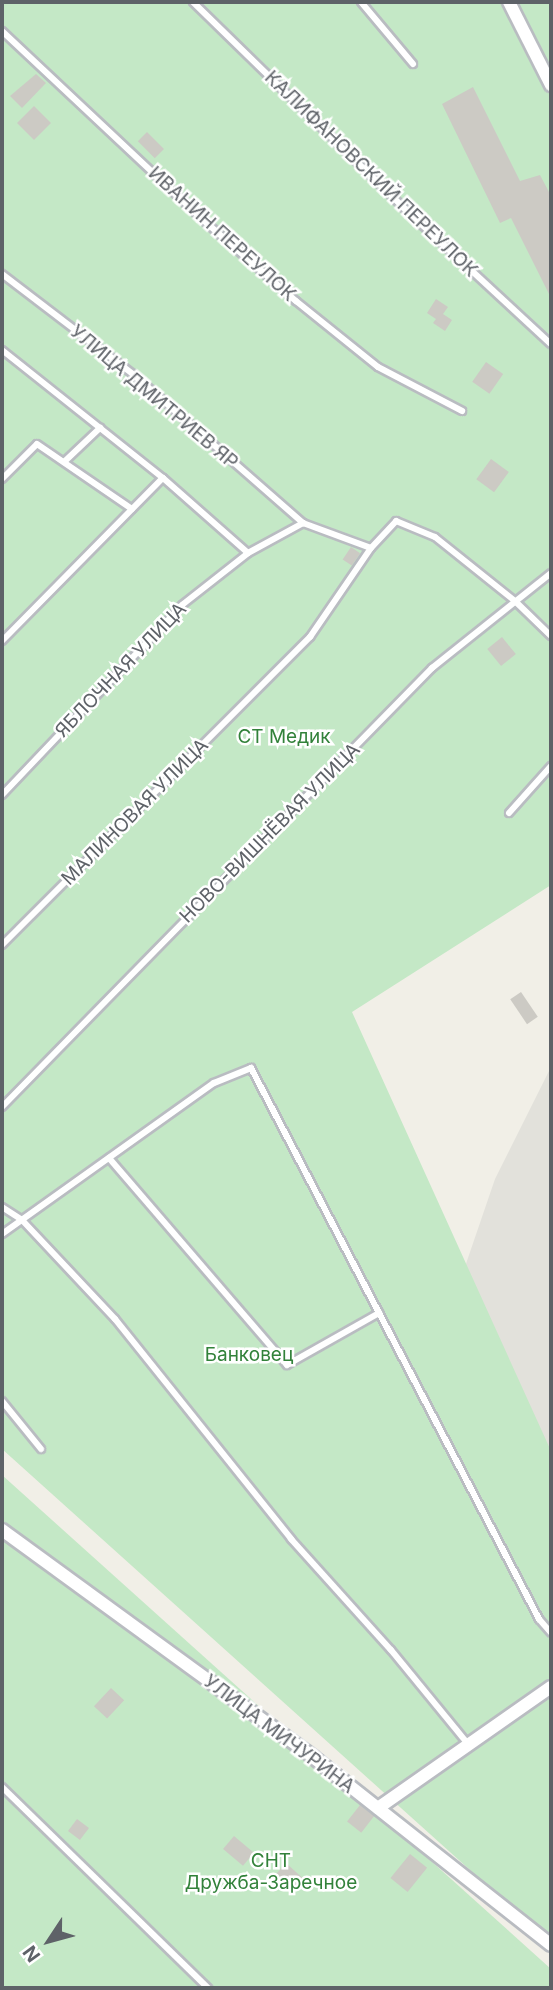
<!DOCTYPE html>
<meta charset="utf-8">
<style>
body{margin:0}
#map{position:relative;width:553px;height:1990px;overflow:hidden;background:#f1efe7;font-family:Inter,sans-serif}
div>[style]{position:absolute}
.industrial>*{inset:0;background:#e2e1db}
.green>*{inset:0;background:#c4e8c6}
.building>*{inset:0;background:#cccac4;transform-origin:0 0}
.roads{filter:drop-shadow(2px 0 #b9bcc1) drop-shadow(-2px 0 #b9bcc1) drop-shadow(0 2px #b9bcc1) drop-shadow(0 -2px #b9bcc1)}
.lane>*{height:6px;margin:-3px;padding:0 3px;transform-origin:3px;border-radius:3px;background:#fff}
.street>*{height:12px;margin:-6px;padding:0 6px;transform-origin:6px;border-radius:6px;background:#fff}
span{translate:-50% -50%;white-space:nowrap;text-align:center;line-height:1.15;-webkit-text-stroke:5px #fff;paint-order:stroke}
.street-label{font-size:19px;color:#5e6268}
.park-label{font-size:19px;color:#32823a}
.frame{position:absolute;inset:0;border:4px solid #5e6268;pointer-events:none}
.north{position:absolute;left:14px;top:1906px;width:70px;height:70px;-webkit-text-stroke:5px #fff;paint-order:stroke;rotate:234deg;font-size:19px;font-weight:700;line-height:28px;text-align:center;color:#5e6268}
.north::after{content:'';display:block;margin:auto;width:24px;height:32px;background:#5e6268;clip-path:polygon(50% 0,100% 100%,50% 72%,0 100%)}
</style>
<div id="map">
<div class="industrial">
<i style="clip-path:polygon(551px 1067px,551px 1576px,430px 1369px,495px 1179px)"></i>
</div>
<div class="green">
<i style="clip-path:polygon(7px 2px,551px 2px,551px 885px,352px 1012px,551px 1451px,551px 1943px,2px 1449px,2px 5px)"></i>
<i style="clip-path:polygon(2px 1475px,551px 1969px,551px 1988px,2px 1988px)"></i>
</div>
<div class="building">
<i style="clip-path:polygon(36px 74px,46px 83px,22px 108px,10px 96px)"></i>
<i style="clip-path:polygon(473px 87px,520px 181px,540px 175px,549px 192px,551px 192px,551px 298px,511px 218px,500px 223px,442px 104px)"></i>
<i style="left:34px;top:106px;width:24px;height:24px;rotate:45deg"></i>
<i style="left:147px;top:132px;width:24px;height:13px;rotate:45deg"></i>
<i style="clip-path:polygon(436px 299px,448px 307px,443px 314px,452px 320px,445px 331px,433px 323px,436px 319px,427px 313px)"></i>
<i style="left:486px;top:362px;width:21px;height:24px;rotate:35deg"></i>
<i style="left:491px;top:459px;width:22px;height:25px;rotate:36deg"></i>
<i style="left:351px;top:547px;width:11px;height:15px;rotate:34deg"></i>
<i style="left:502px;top:637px;width:22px;height:19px;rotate:51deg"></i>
<i style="left:521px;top:992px;width:30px;height:13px;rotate:56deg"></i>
<i style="left:111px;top:1688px;width:18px;height:25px;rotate:43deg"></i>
<i style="left:360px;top:1805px;width:18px;height:21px;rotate:38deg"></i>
<i style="left:77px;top:1819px;width:15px;height:15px;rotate:37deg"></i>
<i style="left:234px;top:1836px;width:26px;height:17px;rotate:40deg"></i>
<i style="left:410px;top:1854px;width:22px;height:31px;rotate:39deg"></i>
<i style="left:286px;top:1863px;width:25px;height:17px;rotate:42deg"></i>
</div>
<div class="roads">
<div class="lane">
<i style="left:193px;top:2px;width:295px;rotate:44.3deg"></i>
<i style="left:404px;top:208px;width:200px;rotate:42.8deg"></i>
<i style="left:361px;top:2px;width:81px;rotate:50deg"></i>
<i style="left:2px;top:31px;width:285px;rotate:43.2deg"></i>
<i style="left:210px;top:226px;width:114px;rotate:41.1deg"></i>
<i style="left:296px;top:301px;width:105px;rotate:38.8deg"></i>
<i style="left:378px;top:367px;width:95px;rotate:27.6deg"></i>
<i style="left:2px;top:274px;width:166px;rotate:37.4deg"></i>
<i style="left:134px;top:375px;width:225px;rotate:41.2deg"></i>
<i style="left:2px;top:350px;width:206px;rotate:38.5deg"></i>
<i style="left:163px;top:478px;width:113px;rotate:41.4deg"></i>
<i style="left:248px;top:553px;width:63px;rotate:-28.6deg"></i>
<i style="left:303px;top:523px;width:72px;rotate:20.2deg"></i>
<i style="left:371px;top:548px;width:37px;rotate:-47deg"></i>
<i style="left:396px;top:521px;width:42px;rotate:22.3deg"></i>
<i style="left:435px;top:537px;width:104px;rotate:38.7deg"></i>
<i style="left:516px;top:602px;width:49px;rotate:44.2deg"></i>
<i style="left:64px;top:462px;width:50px;rotate:-43.4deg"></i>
<i style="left:2px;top:479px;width:49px;rotate:-45deg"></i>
<i style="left:37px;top:444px;width:115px;rotate:34.4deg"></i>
<i style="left:2px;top:641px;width:229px;rotate:-45.4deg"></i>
<i style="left:2px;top:795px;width:262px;rotate:-46.5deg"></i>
<i style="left:182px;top:605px;width:84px;rotate:-38.2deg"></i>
<i style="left:509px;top:813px;width:63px;rotate:-48.2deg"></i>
<i style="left:2px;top:945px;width:436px;rotate:-45deg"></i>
<i style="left:310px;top:637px;width:108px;rotate:-55.6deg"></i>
<i style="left:2px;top:1107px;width:615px;rotate:-45.59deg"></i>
<i style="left:432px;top:668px;width:152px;rotate:-38.6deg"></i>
<i style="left:109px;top:1158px;width:273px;rotate:49.3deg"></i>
<i style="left:287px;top:1365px;width:106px;rotate:-29.5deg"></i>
<i style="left:2px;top:1207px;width:24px;rotate:33deg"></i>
<i style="left:22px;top:1220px;width:136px;rotate:46.8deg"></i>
<i style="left:115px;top:1319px;width:282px;rotate:51.3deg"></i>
<i style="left:291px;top:1539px;width:149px;rotate:48deg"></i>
<i style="left:391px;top:1650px;width:120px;rotate:50.7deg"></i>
<i style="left:2px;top:1234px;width:260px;rotate:-35.5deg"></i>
<i style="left:214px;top:1083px;width:40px;rotate:-22deg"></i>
<i style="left:251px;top:1068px;width:622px;rotate:62.4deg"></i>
<i style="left:539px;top:1619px;width:18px;rotate:49deg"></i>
<i style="left:2px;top:1401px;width:62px;rotate:50.9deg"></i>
<i style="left:2px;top:1787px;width:288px;rotate:44.3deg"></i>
</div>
<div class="street">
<i style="left:509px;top:2px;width:93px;rotate:63.2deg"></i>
<i style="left:2px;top:1530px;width:385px;rotate:36.1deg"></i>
<i style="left:313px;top:1757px;width:303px;rotate:38.3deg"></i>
<i style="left:378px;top:1808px;width:211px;rotate:-35deg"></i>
</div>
</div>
<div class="street-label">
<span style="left:371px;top:174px;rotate:44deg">КАЛИФАНОВСКИЙ ПЕРЕУЛОК</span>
<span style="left:222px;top:234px;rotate:42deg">ИВАНИН ПЕРЕУЛОК</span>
<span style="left:154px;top:397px;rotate:40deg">УЛИЦА ДМИТРИЕВ ЯР</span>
<span style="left:121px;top:670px;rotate:-46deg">ЯБЛОЧНАЯ УЛИЦА</span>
<span style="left:135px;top:812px;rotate:-45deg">МАЛИНОВАЯ УЛИЦА</span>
<span style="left:270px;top:833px;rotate:-45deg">НОВО-ВИШНЁВАЯ УЛИЦА</span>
<span style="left:279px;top:1734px;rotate:37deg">УЛИЦА МИЧУРИНА</span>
</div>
<div class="park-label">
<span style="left:284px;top:737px">СТ Медик</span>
<span style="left:249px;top:1355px">Банковец</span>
<span style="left:271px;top:1872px">СНТ<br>Дружба-Заречное</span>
</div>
<div class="frame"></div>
<div class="north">N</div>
</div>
